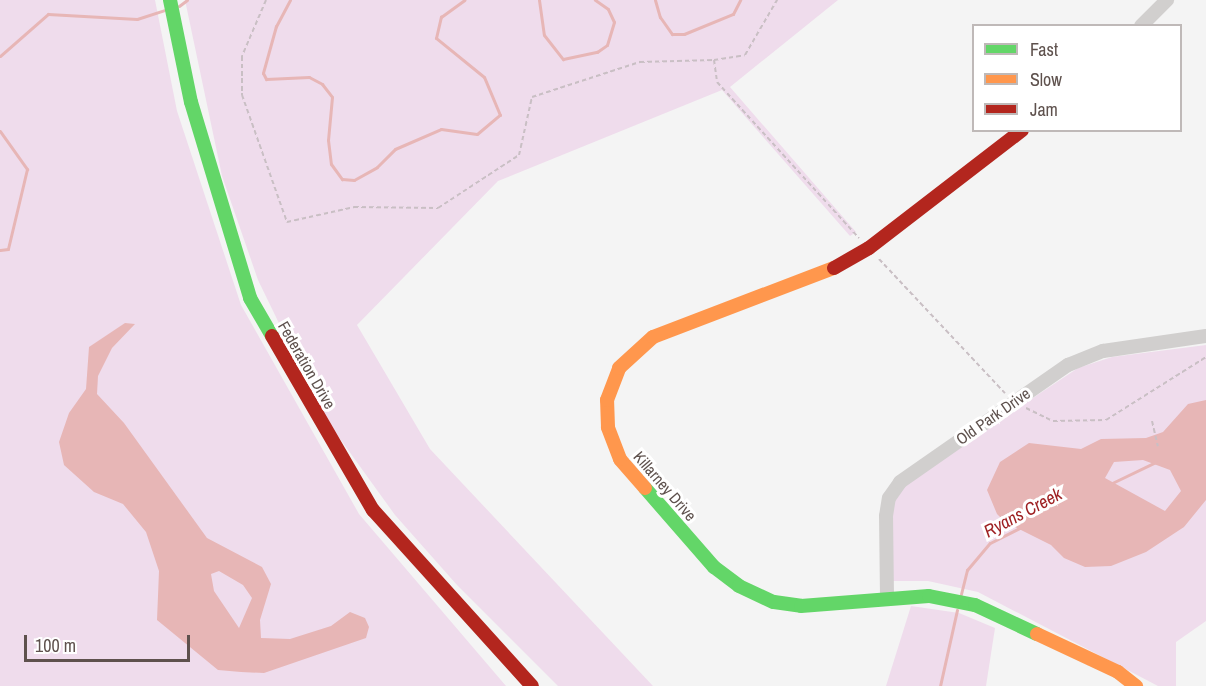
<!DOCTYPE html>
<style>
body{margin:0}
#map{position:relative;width:1206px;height:686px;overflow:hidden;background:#f4f4f4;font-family:"Archivo Narrow",sans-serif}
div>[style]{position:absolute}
.green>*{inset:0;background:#efdcec}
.water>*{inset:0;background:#e7b6b6}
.stream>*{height:3px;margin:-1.5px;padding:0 1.5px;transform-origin:1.5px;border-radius:1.5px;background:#e7b6b6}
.path>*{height:2px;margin-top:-1px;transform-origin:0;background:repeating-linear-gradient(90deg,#c9bfc4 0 4.5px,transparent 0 7.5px)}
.street>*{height:14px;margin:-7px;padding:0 7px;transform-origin:7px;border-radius:7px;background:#d1cfce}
.fast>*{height:14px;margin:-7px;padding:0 7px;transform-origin:7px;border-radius:7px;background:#63d668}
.slow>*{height:14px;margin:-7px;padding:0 7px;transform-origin:7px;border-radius:7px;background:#ff974d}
.jam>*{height:14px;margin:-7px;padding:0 7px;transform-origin:7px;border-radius:7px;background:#b3261e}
span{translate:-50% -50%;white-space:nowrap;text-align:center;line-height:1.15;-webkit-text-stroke:6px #fff;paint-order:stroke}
.street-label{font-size:16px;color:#5e514d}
.water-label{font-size:18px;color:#9e2022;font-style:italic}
.legend{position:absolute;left:972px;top:24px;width:210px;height:108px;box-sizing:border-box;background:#fff;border:2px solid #bfb9b8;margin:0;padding:8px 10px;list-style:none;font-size:18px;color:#5e514d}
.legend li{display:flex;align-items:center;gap:12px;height:30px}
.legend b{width:30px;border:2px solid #bfb9b8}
.scale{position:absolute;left:24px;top:635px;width:166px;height:27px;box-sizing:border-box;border:3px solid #5e514d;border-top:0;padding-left:8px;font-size:18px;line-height:21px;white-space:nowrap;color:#5e514d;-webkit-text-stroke:4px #fff;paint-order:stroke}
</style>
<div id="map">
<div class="green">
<i style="clip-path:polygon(0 0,155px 0,177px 111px,241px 305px,359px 514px,506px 686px,0 686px)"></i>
<i style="clip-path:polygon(185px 0,838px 0,730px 87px,856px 232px,850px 236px,722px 90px,498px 181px,357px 325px,430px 449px,653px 686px,558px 686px,457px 585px,395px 515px,325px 418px,258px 280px,222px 176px)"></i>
<i style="clip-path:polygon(1206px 345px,1206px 621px,1176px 642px,1176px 686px,1158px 686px,978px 592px,928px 581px,893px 581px,890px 505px,901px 486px,1078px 368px,1112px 357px)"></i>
<i style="clip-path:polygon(911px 606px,959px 613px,995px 628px,986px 686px,886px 686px)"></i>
</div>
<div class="water">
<i style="clip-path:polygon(evenodd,125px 323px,135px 324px,112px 348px,98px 376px,97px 394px,124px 423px,207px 538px,262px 567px,271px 584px,260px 620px,261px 638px,290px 639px,331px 626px,350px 612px,365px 618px,369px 627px,366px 638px,264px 673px,241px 672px,218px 670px,157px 620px,159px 571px,146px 532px,123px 504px,94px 492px,64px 465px,59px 442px,69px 413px,86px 389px,89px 347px,125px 323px,219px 571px,243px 585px,252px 598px,239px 628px,214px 591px,211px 574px,219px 571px)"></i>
<i style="clip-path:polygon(evenodd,1206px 400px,1206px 500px,1184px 527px,1146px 552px,1111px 566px,1085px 567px,1064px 558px,1051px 545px,1005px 522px,997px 514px,987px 490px,1000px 462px,1029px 443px,1081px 449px,1101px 439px,1146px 438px,1163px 432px,1188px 404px,1206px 400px,1143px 460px,1170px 470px,1181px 491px,1165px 511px,1105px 478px,1114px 462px,1143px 460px)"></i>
</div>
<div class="stream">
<i style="left:290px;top:0;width:30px;rotate:118deg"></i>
<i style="left:276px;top:26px;width:49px;rotate:105.5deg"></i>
<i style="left:263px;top:73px;width:7px;rotate:63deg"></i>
<i style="left:266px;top:79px;width:43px;rotate:-2.7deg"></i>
<i style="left:309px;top:77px;width:15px;rotate:28deg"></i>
<i style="left:322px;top:84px;width:16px;rotate:52deg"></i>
<i style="left:332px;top:97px;width:43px;rotate:95.3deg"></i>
<i style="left:328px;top:140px;width:24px;rotate:83deg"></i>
<i style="left:331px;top:164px;width:19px;rotate:54deg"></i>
<i style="left:342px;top:179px;width:12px;rotate:5deg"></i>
<i style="left:354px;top:180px;width:26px;rotate:-29deg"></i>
<i style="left:377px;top:167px;width:25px;rotate:-45deg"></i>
<i style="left:395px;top:149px;width:50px;rotate:-23.5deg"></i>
<i style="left:441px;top:129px;width:36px;rotate:8deg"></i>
<i style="left:477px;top:134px;width:30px;rotate:-40deg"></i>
<i style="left:500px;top:115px;width:41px;rotate:-112.8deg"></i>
<i style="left:484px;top:77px;width:62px;rotate:-140.9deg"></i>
<i style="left:436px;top:38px;width:22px;rotate:-77deg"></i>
<i style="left:441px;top:17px;width:29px;rotate:-36deg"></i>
<i style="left:539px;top:0;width:35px;rotate:82deg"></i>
<i style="left:544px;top:35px;width:31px;rotate:52deg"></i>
<i style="left:563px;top:59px;width:35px;rotate:-12deg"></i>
<i style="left:597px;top:52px;width:12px;rotate:-35deg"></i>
<i style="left:607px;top:45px;width:24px;rotate:-73deg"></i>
<i style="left:614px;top:22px;width:14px;rotate:-115deg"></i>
<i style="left:608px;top:9px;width:16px;rotate:-145deg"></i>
<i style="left:655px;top:0;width:18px;rotate:74deg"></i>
<i style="left:660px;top:17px;width:21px;rotate:55deg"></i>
<i style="left:672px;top:34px;width:12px"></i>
<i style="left:684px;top:34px;width:53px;rotate:-22.2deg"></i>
<i style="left:733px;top:14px;width:16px;rotate:-63deg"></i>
<i style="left:179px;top:6px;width:10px;rotate:-37deg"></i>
<i style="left:0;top:56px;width:64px;rotate:-41.2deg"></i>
<i style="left:48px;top:14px;width:89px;rotate:3.2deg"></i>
<i style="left:137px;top:19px;width:28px;rotate:-18deg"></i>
<i style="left:0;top:131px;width:47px;rotate:54.6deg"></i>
<i style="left:27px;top:169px;width:82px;rotate:103.4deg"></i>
<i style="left:8px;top:249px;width:8px;rotate:173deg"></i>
<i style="left:1110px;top:484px;width:51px;rotate:-25.6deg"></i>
<i style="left:961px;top:594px;width:25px;rotate:-76deg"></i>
<i style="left:967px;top:570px;width:35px;rotate:-50deg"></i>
<i style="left:990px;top:543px;width:35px;rotate:-27deg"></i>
<i style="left:940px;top:686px;width:78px;rotate:-77.4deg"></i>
</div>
<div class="path">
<i style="left:266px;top:0;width:61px;rotate:113.2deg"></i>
<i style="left:242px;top:56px;width:39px;rotate:90deg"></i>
<i style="left:242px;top:95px;width:135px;rotate:70.5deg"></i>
<i style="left:287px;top:222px;width:69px;rotate:-12.6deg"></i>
<i style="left:354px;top:207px;width:84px;rotate:0.7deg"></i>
<i style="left:438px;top:208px;width:97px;rotate:-33.2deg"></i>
<i style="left:519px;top:155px;width:59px;rotate:-77.4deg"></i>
<i style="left:532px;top:97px;width:114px;rotate:-18deg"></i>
<i style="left:640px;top:62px;width:74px;rotate:-1.5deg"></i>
<i style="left:714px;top:60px;width:31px;rotate:-9deg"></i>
<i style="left:745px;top:55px;width:64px;rotate:-59.8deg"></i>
<i style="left:714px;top:60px;width:22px;rotate:82deg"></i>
<i style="left:717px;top:82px;width:211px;rotate:47.7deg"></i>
<i style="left:879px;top:259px;width:184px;rotate:46.8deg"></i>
<i style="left:1026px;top:408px;width:30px;rotate:26deg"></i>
<i style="left:1053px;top:421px;width:53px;rotate:-1.1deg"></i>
<i style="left:1106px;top:420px;width:118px;rotate:-32.2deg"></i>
<i style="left:1152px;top:421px;width:26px;rotate:77deg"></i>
</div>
<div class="street">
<i style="left:1141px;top:26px;width:37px;rotate:-45deg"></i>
<i style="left:887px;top:596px;width:80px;rotate:-90.7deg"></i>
<i style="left:886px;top:516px;width:18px;rotate:-81deg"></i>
<i style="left:889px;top:498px;width:19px;rotate:-55deg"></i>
<i style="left:900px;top:482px;width:205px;rotate:-34.9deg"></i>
<i style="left:1068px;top:365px;width:38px;rotate:-22deg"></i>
<i style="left:1103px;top:351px;width:104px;rotate:-8.3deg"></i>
</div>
<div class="fast">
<i style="left:170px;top:0;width:104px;rotate:78.4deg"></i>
<i style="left:191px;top:102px;width:205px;rotate:73.2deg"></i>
<i style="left:250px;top:298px;width:44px;rotate:59.9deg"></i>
<i style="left:645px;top:488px;width:105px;rotate:48.9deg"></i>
<i style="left:714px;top:567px;width:31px;rotate:37deg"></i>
<i style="left:739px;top:586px;width:38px;rotate:25deg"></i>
<i style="left:774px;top:602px;width:27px;rotate:8deg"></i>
<i style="left:801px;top:606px;width:128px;rotate:-4.5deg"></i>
<i style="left:929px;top:596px;width:47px;rotate:11.1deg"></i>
<i style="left:975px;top:605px;width:68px;rotate:25.1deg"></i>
</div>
<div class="slow">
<i style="left:645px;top:488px;width:38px;rotate:-131deg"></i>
<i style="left:620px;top:459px;width:34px;rotate:-111deg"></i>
<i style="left:608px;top:427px;width:27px;rotate:-92deg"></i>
<i style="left:607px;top:400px;width:34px;rotate:-69deg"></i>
<i style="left:619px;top:368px;width:46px;rotate:-42.4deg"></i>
<i style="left:653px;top:337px;width:194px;rotate:-20.9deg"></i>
<i style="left:1037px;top:634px;width:89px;rotate:25.1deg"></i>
<i style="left:1118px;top:672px;width:23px;rotate:38deg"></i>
</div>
<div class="jam">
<i style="left:834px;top:268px;width:40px;rotate:-29.7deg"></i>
<i style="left:869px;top:248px;width:193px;rotate:-37.6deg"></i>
<i style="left:272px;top:336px;width:201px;rotate:59.9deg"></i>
<i style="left:373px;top:510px;width:237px;rotate:47.9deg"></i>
</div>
<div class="street-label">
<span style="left:307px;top:365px;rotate:60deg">Federation Drive</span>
<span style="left:993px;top:416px;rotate:-35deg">Old Park Drive</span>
<span style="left:665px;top:486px;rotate:49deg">Killarney Drive</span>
</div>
<div class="water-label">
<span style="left:1023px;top:513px;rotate:-28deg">Ryans Creek</span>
</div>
<ul class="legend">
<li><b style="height:8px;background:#63d668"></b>Fast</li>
<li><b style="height:8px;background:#ff974d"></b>Slow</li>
<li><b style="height:8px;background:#b3261e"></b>Jam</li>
</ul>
<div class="scale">100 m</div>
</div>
